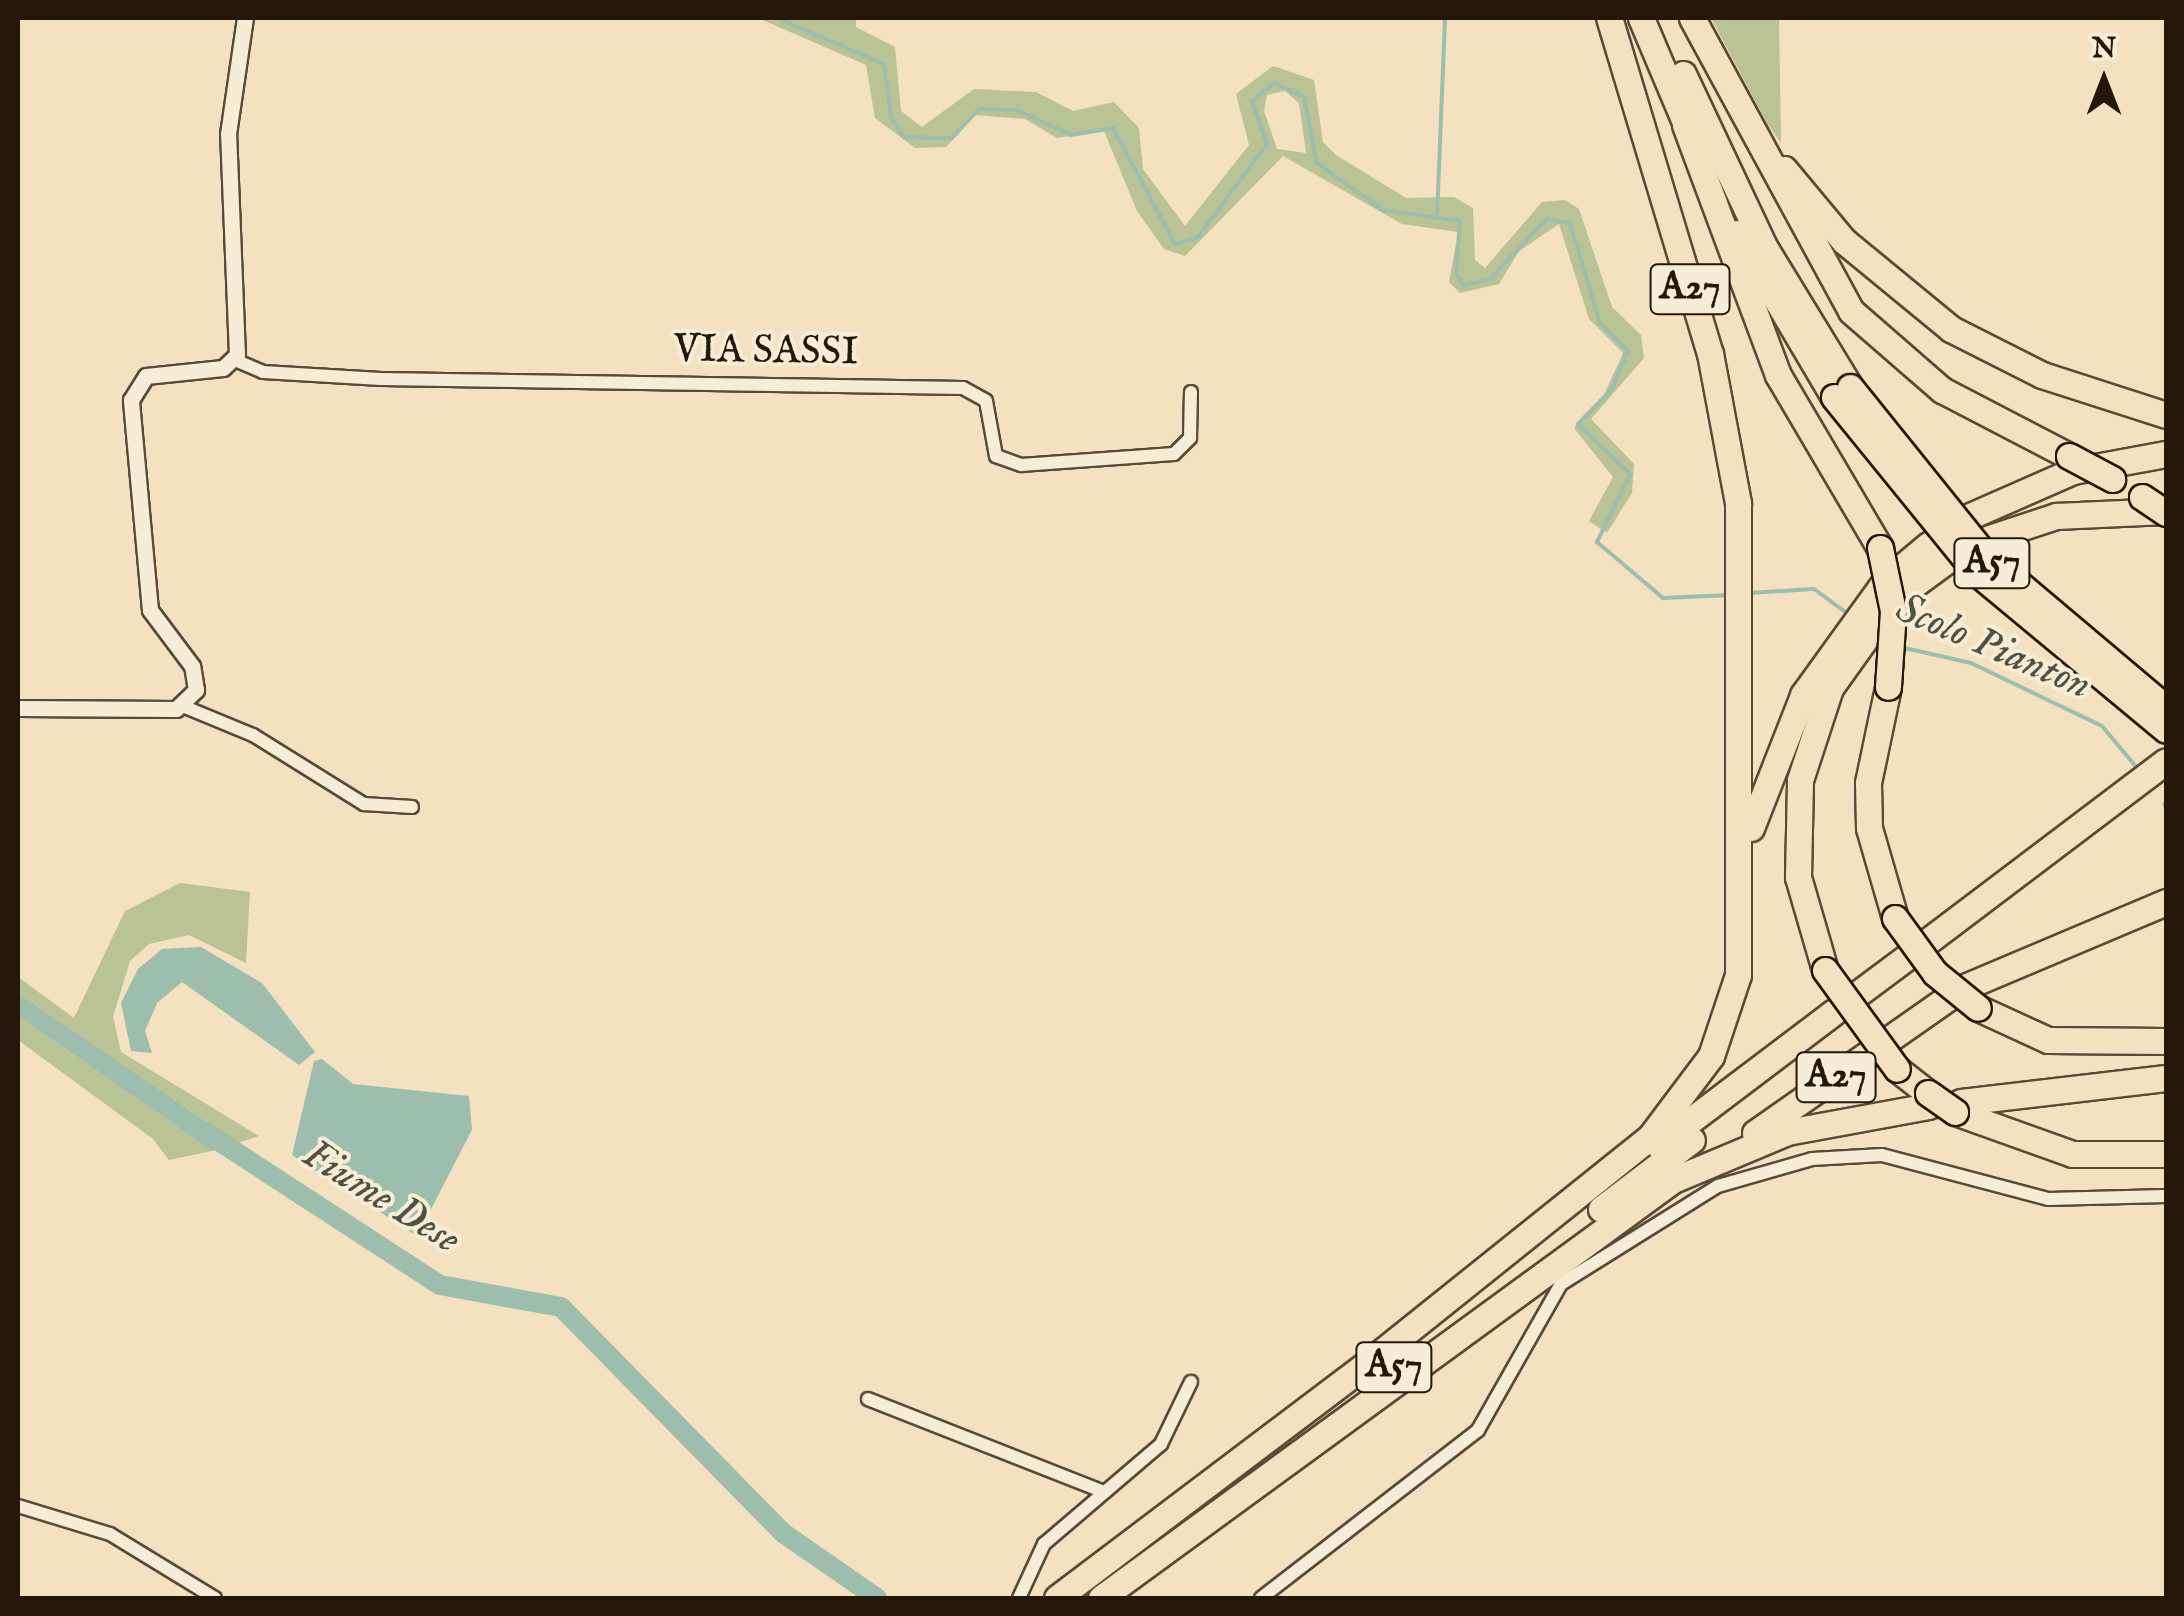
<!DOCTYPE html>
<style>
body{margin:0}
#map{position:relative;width:2184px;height:1616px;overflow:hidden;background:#f3e1bf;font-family:"IM FELL English",serif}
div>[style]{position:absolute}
.green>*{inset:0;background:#b9c393}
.water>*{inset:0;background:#9dbeac}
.stream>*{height:4px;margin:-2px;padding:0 2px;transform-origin:2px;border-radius:2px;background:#9dbeac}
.river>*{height:20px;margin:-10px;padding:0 10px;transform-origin:10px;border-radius:10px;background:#9dbeac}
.roads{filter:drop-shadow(2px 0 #584a36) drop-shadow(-2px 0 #584a36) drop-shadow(0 2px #584a36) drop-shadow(0 -2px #584a36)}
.minor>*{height:12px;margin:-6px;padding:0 6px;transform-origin:6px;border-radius:6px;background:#f7ecd5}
.tertiary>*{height:15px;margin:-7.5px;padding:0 7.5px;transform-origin:7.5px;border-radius:7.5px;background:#f7ecd5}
.motorway>*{height:25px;margin:-12.5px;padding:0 12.5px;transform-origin:12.5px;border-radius:12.5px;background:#f3e1bf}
.bridges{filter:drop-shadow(2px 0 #251808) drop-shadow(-2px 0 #251808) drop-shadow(0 2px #251808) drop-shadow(0 -2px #251808)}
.motorway-bridge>*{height:25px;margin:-12.5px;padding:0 12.5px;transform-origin:12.5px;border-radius:12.5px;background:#f3e1bf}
span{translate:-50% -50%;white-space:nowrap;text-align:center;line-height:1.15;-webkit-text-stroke:8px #f7ecd5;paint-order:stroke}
.shield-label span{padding:2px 8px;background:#f7ecd5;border:2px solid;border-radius:8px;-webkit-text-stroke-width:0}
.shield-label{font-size:38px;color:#251808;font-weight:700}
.street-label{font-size:40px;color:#251808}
.water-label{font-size:42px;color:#4f5241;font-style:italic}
.frame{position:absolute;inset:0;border:20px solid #251808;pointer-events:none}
.north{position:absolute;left:2054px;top:30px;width:100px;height:100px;-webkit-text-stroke:8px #f7ecd5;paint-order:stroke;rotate:0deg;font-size:28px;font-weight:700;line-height:40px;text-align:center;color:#251808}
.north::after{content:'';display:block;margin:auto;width:35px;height:45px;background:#251808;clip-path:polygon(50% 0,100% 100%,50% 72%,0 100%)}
</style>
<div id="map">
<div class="green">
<i style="clip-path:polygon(evenodd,758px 18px,856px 18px,856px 27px,895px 47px,901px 111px,922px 127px,974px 89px,1036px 92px,1073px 111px,1114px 102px,1139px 128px,1143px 169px,1185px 226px,1249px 145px,1236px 94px,1273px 66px,1314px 80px,1323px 142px,1336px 155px,1406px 198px,1454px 197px,1473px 208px,1475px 260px,1485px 268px,1542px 202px,1565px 200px,1579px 209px,1612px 307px,1641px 335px,1644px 358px,1591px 419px,1634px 464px,1632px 493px,1607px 533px,1589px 521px,1613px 477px,1574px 428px,1603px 397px,1623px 353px,1589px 319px,1559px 224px,1519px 251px,1499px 284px,1460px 293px,1449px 282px,1458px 232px,1402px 224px,1283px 156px,1185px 256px,1164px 249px,1137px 211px,1104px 131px,1057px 138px,1025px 119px,975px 115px,946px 147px,915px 148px,875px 118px,866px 65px,758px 18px,1285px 91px,1299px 103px,1306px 153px,1277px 149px,1264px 111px,1267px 95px,1285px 91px)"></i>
<i style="clip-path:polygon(1711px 18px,1779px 18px,1781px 143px,1768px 125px)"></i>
<i style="clip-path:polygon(180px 883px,250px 892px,246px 963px,189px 935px,149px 944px,130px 961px,113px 1017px,121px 1052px,259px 1136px,238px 1143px,18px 993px,18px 977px,74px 1018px,125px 911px)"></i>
<i style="clip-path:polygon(18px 1016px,212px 1151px,169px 1160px,153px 1139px,18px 1040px)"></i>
</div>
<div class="water">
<i style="clip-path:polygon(201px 947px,262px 983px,315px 1052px,299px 1065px,182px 982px,157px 1003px,145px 1031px,152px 1053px,131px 1051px,121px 1003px,138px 969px,162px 949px)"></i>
<i style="clip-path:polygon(18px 993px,238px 1143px,212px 1151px,18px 1016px)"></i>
<i style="clip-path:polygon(322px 1059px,353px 1084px,469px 1096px,472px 1130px,417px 1236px,292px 1155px,314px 1061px)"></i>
</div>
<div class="stream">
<i style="left:777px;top:18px;width:116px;rotate:23.3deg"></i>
<i style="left:884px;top:64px;width:53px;rotate:82.5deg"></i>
<i style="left:891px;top:117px;width:24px;rotate:57deg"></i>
<i style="left:904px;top:137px;width:48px;rotate:1.2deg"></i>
<i style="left:952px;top:138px;width:40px;rotate:-47deg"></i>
<i style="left:979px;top:109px;width:38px;rotate:2deg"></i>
<i style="left:1017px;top:110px;width:60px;rotate:24.8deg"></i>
<i style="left:1071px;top:135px;width:43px;rotate:-9.5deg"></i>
<i style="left:1113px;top:128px;width:132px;rotate:61.9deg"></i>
<i style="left:1175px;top:244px;width:24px;rotate:-17deg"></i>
<i style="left:1198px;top:237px;width:116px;rotate:-53.4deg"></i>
<i style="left:1267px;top:144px;width:46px;rotate:-109.2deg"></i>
<i style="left:1252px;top:101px;width:28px;rotate:-39deg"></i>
<i style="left:1274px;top:83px;width:33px;rotate:25deg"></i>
<i style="left:1304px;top:97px;width:67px;rotate:78.9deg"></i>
<i style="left:1317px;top:163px;width:81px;rotate:35.5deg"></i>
<i style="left:1383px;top:210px;width:78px;rotate:8.1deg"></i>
<i style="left:1460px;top:221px;width:53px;rotate:94.3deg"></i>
<i style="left:1456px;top:274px;width:14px;rotate:54deg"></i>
<i style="left:1464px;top:285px;width:27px;rotate:-13deg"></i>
<i style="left:1490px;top:279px;width:83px;rotate:-46.5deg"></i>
<i style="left:1547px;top:219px;width:23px;rotate:10deg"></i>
<i style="left:1570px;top:223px;width:104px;rotate:73.3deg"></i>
<i style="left:1600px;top:323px;width:40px;rotate:45deg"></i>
<i style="left:1628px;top:351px;width:41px;rotate:112.8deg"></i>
<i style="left:1612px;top:389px;width:49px;rotate:134.2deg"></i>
<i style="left:1578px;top:424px;width:72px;rotate:43.9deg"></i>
<i style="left:1630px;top:474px;width:76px;rotate:115.9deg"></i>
<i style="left:1597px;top:542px;width:87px;rotate:40.3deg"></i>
<i style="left:1663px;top:598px;width:67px;rotate:-2.6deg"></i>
<i style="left:1437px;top:218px;width:200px;rotate:-87.7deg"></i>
<i style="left:1749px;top:593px;width:65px;rotate:-3.5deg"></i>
<i style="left:1814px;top:589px;width:46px;rotate:36.1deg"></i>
<i style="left:1900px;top:647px;width:73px;rotate:12.7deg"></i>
<i style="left:1971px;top:663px;width:145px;rotate:25.7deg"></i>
<i style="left:2102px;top:726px;width:56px;rotate:50.1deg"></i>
<i style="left:2164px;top:804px;width:4px;rotate:56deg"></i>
</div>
<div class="river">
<i style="left:205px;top:1132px;width:280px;rotate:33.1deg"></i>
<i style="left:440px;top:1285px;width:123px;rotate:10.3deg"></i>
<i style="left:561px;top:1307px;width:317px;rotate:45.5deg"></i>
<i style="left:783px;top:1533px;width:114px;rotate:34.7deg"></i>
</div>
<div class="roads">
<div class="minor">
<i style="left:235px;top:360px;width:30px;rotate:23deg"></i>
<i style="left:263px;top:372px;width:118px;rotate:3.4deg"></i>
<i style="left:381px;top:379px;width:582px;rotate:0.89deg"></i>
<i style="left:963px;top:388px;width:26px;rotate:29deg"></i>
<i style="left:986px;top:401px;width:56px;rotate:79.7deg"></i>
<i style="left:996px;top:456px;width:27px;rotate:20deg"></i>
<i style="left:1021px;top:465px;width:153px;rotate:-4.1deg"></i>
<i style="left:1174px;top:454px;width:23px;rotate:-45deg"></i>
<i style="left:1190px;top:438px;width:46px;rotate:-88.8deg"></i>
<i style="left:185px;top:707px;width:74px;rotate:22.4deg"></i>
<i style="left:253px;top:735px;width:131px;rotate:31.9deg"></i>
<i style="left:364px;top:804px;width:48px;rotate:3.6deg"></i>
<i style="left:868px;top:1399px;width:254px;rotate:21.5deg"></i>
<i style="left:18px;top:1506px;width:96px;rotate:16.9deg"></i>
<i style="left:110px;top:1534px;width:123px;rotate:31.4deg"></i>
<i style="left:1019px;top:1598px;width:60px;rotate:-65.2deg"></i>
<i style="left:1044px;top:1544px;width:154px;rotate:-40.5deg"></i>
<i style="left:1161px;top:1444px;width:69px;rotate:-64.2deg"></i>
<i style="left:1261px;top:1598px;width:274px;rotate:-37.7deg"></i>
<i style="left:1478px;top:1430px;width:168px;rotate:-60.4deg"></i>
<i style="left:1561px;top:1284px;width:185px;rotate:-32deg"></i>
<i style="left:1718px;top:1186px;width:98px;rotate:-16deg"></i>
<i style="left:1812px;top:1159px;width:70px;rotate:-3.3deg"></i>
<i style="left:1882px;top:1155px;width:172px;rotate:14.8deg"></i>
<i style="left:2048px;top:1199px;width:118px;rotate:-1.5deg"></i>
</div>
<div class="tertiary">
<i style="left:18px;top:708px;width:158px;rotate:0.4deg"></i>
<i style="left:176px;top:709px;width:28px;rotate:-44deg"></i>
<i style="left:196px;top:690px;width:24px;rotate:-99deg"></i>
<i style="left:192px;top:666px;width:70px;rotate:-126.9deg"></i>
<i style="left:150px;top:610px;width:211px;rotate:-95.2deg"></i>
<i style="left:131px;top:400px;width:28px;rotate:-58deg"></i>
<i style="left:146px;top:376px;width:77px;rotate:-5.9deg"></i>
<i style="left:223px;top:368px;width:19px;rotate:-43deg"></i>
<i style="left:237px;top:355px;width:221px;rotate:-92.3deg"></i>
<i style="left:228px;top:134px;width:117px;rotate:-81.7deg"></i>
</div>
<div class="motorway">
<i style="left:1641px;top:18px;width:131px;rotate:67.1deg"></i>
<i style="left:1692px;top:18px;width:333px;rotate:61.5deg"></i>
<i style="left:1851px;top:311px;width:121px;rotate:41deg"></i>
<i style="left:1942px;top:390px;width:143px;rotate:27.5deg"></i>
<i style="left:1683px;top:74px;width:192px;rotate:64.8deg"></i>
<i style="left:1765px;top:248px;width:163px;rotate:58.6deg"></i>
<i style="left:1685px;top:125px;width:267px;rotate:69.6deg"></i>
<i style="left:1778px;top:375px;width:201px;rotate:59.5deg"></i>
<i style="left:1784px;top:169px;width:94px;rotate:50.2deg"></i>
<i style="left:1844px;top:241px;width:139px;rotate:39.4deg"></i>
<i style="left:1951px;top:329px;width:102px;rotate:26.8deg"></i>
<i style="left:2042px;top:375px;width:130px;rotate:17.9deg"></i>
<i style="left:1737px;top:233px;width:191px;rotate:59.4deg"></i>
<i style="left:1968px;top:517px;width:115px;rotate:-23.7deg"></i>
<i style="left:2073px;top:471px;width:95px;rotate:-10.4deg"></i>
<i style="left:1989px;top:538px;width:71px;rotate:-18.2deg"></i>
<i style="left:2056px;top:516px;width:110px;rotate:-2.6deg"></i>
<i style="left:1902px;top:567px;width:35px;rotate:-40deg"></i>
<i style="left:1908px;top:589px;width:47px;rotate:-36.4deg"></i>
<i style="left:1888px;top:687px;width:98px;rotate:101.8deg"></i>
<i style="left:1868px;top:783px;width:45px;rotate:88.7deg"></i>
<i style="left:1869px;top:828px;width:94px;rotate:73.9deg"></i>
<i style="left:1751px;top:828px;width:143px;rotate:-68.6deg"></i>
<i style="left:1803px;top:695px;width:137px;rotate:-54.2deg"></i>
<i style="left:1924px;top:944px;width:303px;rotate:-37.1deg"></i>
<i style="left:1825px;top:970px;width:97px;rotate:-106.2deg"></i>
<i style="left:1798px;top:877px;width:97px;rotate:-88.8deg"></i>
<i style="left:1800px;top:780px;width:97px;rotate:-71.9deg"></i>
<i style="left:1830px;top:688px;width:100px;rotate:-54.4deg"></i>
<i style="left:1967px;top:986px;width:216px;rotate:-22.9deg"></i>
<i style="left:1852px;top:998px;width:69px;rotate:-36.7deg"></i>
<i style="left:1978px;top:1008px;width:77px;rotate:24.6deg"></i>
<i style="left:2048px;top:1040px;width:118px;rotate:0.5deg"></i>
<i style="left:1897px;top:1069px;width:39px;rotate:38deg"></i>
<i style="left:1961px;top:1102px;width:206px;rotate:-6.7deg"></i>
<i style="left:1955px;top:1112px;width:124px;rotate:19.7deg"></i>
<i style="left:2072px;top:1154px;width:94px"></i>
<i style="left:1755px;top:1133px;width:237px;rotate:-35deg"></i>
<i style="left:1658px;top:1145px;width:221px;rotate:-37.1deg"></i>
<i style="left:1601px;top:1209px;width:114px;rotate:-37.2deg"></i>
<i style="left:1374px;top:1358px;width:354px;rotate:-38.7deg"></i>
<i style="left:1650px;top:1137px;width:101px;rotate:-53deg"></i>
<i style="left:1711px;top:1056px;width:85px;rotate:-71.6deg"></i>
<i style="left:1738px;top:975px;width:472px;rotate:-90deg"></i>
<i style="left:1738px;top:503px;width:152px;rotate:-100.6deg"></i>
<i style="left:1710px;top:354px;width:351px;rotate:-106.7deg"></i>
<i style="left:1057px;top:1598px;width:413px;rotate:-37.1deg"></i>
<i style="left:1101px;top:1598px;width:708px;rotate:-36.16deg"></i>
<i style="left:1673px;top:1180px;width:124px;rotate:-22.8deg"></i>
<i style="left:1787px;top:1132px;width:144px;rotate:-10.4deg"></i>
</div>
</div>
<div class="bridges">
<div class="motorway-bridge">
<i style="left:1850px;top:387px;width:217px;rotate:51.2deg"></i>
<i style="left:1986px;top:556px;width:236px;rotate:40.2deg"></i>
<i style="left:1834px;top:397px;width:225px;rotate:50.9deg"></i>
<i style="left:1976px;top:572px;width:247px;rotate:39.7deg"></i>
<i style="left:2069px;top:456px;width:49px;rotate:28.1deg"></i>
<i style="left:2142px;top:497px;width:29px;rotate:34deg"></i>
<i style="left:1880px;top:548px;width:64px;rotate:78.3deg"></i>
<i style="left:1893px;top:611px;width:76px;rotate:93.8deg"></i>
<i style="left:1895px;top:918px;width:68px;rotate:54deg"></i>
<i style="left:1935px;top:973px;width:55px;rotate:39.1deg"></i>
<i style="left:1825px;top:970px;width:122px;rotate:54deg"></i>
<i style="left:1928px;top:1093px;width:33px;rotate:35deg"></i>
</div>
</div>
<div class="shield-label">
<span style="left:1690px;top:289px">A27</span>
<span style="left:1992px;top:563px">A57</span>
<span style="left:1836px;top:1077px">A27</span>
<span style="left:1394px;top:1367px">A57</span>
</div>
<div class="street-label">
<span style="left:766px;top:352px;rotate:1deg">VIA SASSI</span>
</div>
<div class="water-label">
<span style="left:1993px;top:648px;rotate:23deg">Scolo Pianton</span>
<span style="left:381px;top:1198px;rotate:32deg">Fiume Dese</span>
</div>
<div class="frame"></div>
<div class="north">N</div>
</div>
